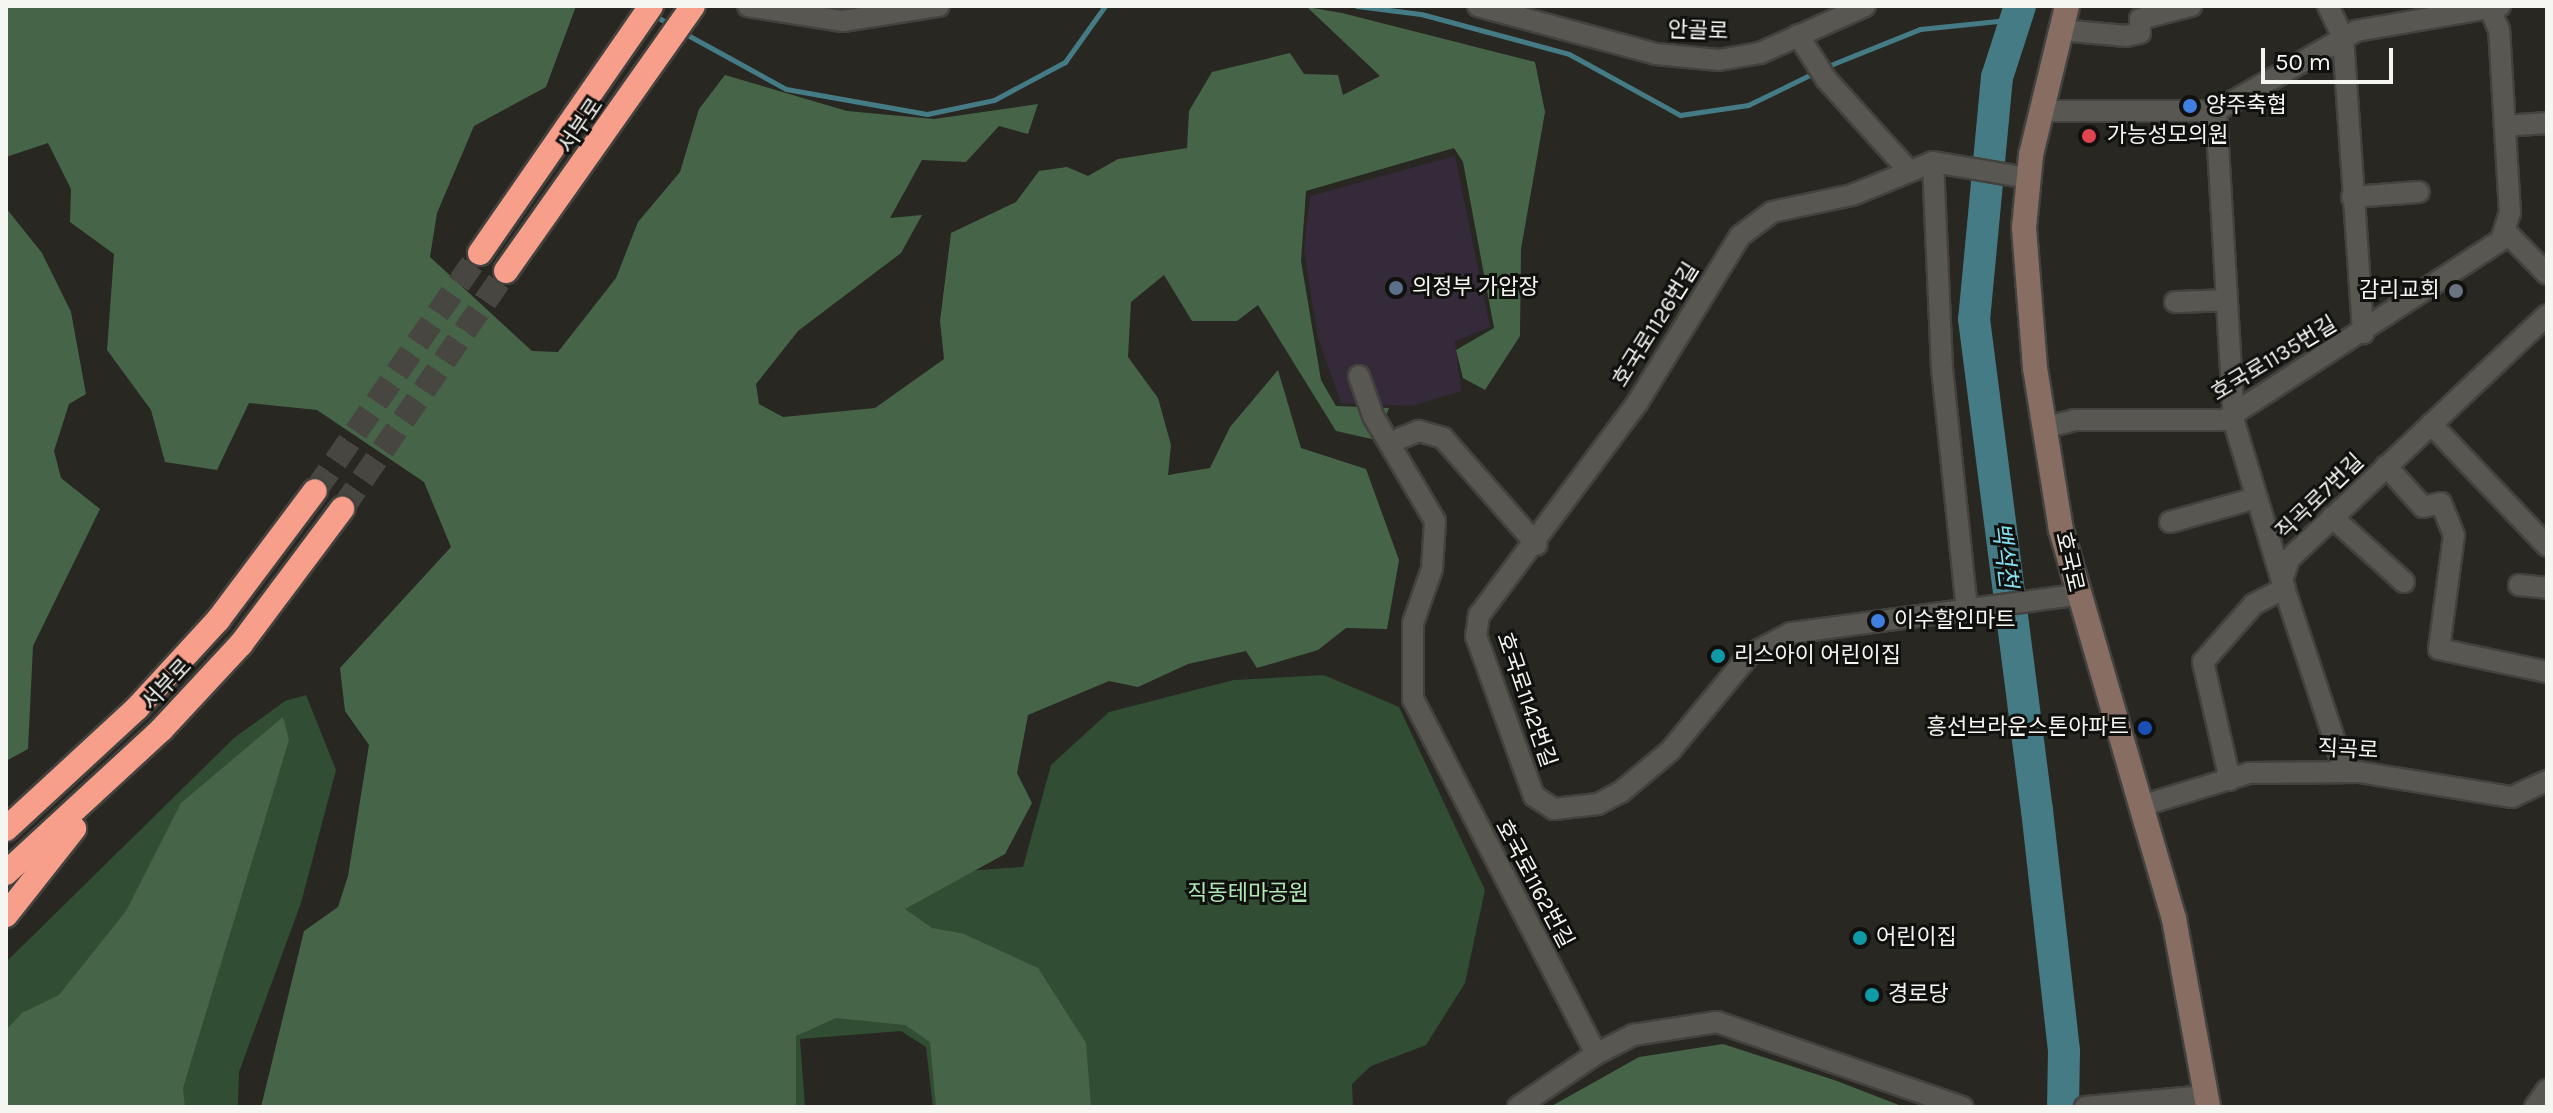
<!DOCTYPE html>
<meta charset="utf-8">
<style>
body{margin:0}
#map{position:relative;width:2553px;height:1113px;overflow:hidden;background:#282722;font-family:Karla,"Noto Sans KR",sans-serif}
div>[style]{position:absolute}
.commercial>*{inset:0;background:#342a39}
.green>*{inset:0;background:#314d33}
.forest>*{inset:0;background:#466548}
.stream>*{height:5px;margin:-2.5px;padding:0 2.5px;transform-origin:2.5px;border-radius:2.5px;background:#457b85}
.river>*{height:32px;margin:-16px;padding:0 16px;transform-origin:16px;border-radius:16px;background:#457b85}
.highway-tunnel>*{height:24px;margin-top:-12px;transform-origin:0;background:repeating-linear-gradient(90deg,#474641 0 24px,transparent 0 36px)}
.roads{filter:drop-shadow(2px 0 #43423e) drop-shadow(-2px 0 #43423e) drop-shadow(0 2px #43423e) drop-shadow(0 -2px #43423e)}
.street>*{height:20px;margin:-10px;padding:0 10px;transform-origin:10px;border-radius:10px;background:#585752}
.secondary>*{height:24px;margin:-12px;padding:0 12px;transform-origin:12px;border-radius:12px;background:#886d63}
.highway>*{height:24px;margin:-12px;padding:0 12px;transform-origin:12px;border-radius:12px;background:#f89f8b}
.dots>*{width:22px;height:22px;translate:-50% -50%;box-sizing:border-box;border:4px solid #10100e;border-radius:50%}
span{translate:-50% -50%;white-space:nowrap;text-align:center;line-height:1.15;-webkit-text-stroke:6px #10100e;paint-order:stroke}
.street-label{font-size:22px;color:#f5f5f1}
.poi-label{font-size:22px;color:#f5f5f1}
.left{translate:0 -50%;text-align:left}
.right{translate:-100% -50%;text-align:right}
.park-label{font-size:22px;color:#b1e7b4}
.water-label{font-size:24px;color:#84deef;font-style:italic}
.frame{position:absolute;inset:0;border:8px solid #f5f5f1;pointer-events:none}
.scale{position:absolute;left:2261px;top:48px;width:132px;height:36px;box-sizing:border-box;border:4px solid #f5f5f1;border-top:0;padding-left:10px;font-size:24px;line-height:28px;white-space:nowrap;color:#f5f5f1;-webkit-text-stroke:6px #10100e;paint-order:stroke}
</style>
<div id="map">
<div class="commercial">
<i style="clip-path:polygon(1455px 156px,1490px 327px,1455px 341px,1461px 391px,1412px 406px,1341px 403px,1318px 338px,1304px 249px,1310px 196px)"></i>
</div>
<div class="green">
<i style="clip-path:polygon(1324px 675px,1399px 707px,1485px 890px,1465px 983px,1426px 1045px,1371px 1066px,1352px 1084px,1353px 1107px,933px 1107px,926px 1047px,901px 1031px,800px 1039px,805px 1107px,333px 1107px,923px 874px,1023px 867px,1051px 765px,1109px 712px,1234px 680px)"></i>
<i style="clip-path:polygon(306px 695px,336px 770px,301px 903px,239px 1072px,238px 1107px,6px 1107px,6px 962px,234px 738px,285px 701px)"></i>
</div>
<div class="forest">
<i style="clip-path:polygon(6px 6px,576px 6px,546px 87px,474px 126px,437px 213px,430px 257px,532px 351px,558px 352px,616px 278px,638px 222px,680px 172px,699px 109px,725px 75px,847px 111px,934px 119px,1038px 104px,1028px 134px,999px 126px,966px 162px,922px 160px,890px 218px,922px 215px,901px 253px,798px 331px,756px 384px,759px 404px,783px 417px,875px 408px,944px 359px,940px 321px,951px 233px,1016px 202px,1039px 171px,1067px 167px,1088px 176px,1118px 159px,1187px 148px,1189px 111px,1212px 72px,1290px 53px,1304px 74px,1338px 75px,1343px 95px,1380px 76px,1307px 7px,1342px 13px,1535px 62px,1545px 112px,1521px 249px,1520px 336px,1485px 390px,1463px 378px,1456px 350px,1494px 328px,1463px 162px,1454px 148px,1306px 191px,1301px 261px,1321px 380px,1336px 406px,1389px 408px,1376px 440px,1336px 431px,1258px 305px,1237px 321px,1192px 321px,1164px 275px,1131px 302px,1128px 357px,1158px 398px,1171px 445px,1168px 475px,1210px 468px,1230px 427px,1278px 370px,1301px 448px,1366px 469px,1399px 560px,1387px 629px,1346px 628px,1318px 650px,1257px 668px,1246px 651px,1188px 664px,1138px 687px,1109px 681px,1028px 715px,1017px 773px,1032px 803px,1005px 854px,905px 909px,932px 928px,964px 934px,1038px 968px,1086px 1043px,1091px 1107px,936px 1107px,930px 1042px,905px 1025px,836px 1018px,796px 1036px,796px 1107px,261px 1107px,304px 931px,338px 907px,348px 876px,369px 745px,345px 711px,340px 668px,451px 547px,424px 482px,317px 410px,249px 403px,217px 470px,165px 462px,151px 410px,107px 350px,114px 254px,70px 222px,71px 189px,48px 143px,6px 157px)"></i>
<i style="clip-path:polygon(6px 208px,42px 253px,71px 312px,86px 394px,69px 404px,54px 451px,61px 478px,100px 509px,33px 646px,28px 749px,6px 761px)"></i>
<i style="clip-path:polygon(283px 717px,289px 740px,183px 1088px,185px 1107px,6px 1107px,6px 1030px,22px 1013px,59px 995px,126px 911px,181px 803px)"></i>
<i style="clip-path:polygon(1723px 1044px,1837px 1081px,1904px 1107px,1550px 1107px,1639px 1057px)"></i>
</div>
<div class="stream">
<i style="left:1357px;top:6px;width:64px;rotate:7.1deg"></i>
<i style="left:1421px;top:14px;width:153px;rotate:15.1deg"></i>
<i style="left:1569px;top:54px;width:127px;rotate:28.8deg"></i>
<i style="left:1680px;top:115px;width:69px;rotate:-8.4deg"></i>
<i style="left:1748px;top:105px;width:73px;rotate:-25.9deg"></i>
<i style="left:654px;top:15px;width:21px;rotate:31deg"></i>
<i style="left:684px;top:33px;width:116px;rotate:28.8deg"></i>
<i style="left:786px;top:89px;width:143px;rotate:10.1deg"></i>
<i style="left:927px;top:114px;width:68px;rotate:-11.8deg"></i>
<i style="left:994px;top:100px;width:81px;rotate:-28.2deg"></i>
<i style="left:1065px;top:62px;width:69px;rotate:-54.5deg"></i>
<i style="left:1823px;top:68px;width:105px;rotate:-21.9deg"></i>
<i style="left:1920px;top:29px;width:98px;rotate:-5.9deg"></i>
</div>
<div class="river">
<i style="left:2020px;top:6px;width:75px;rotate:107.9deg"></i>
<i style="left:1997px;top:77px;width:243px;rotate:95.4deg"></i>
<i style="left:1974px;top:319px;width:495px;rotate:82.7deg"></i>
<i style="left:2037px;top:810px;width:243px;rotate:83.6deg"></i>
<i style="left:2064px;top:1051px;width:56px;rotate:91deg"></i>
</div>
<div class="highway-tunnel">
<i style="left:315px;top:491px;width:290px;rotate:-55.3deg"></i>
<i style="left:342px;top:509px;width:289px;rotate:-55.4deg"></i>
</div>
<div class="roads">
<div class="street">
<i style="left:748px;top:6px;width:96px;rotate:9deg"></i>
<i style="left:843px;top:21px;width:97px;rotate:-8.9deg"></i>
<i style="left:1478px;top:6px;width:184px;rotate:15.1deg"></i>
<i style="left:1656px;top:54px;width:63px;rotate:5.4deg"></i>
<i style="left:1719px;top:60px;width:42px;rotate:-9.7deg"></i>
<i style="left:1760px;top:53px;width:115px;rotate:-24.1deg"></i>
<i style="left:2328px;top:6px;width:34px;rotate:64deg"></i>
<i style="left:2343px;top:37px;width:297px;rotate:86.1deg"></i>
<i style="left:2061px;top:30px;width:65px;rotate:5.3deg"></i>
<i style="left:2126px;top:36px;width:14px;rotate:-12deg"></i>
<i style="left:2140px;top:33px;width:14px;rotate:-90deg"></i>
<i style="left:2140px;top:19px;width:53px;rotate:-14.3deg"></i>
<i style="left:1798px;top:35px;width:52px;rotate:57.5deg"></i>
<i style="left:1826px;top:79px;width:124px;rotate:47.9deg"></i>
<i style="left:2041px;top:111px;width:175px"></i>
<i style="left:2216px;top:111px;width:161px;rotate:-29.7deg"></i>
<i style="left:2356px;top:31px;width:146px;rotate:-9.8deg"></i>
<i style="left:2216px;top:111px;width:312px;rotate:86.7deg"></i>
<i style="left:2234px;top:422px;width:166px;rotate:73.2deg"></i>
<i style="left:2505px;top:126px;width:42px;rotate:-4.1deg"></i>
<i style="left:1933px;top:162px;width:206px;rotate:87.5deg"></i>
<i style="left:1942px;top:368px;width:244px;rotate:84.1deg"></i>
<i style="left:2028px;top:178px;width:96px;rotate:-170.4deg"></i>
<i style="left:1933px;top:162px;width:87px;rotate:157.8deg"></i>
<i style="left:1852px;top:195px;width:82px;rotate:168deg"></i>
<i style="left:1772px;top:212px;width:40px;rotate:143deg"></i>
<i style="left:1740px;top:236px;width:195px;rotate:121.6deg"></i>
<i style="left:1638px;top:402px;width:266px;rotate:126.7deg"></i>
<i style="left:1479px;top:615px;width:21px;rotate:98deg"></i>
<i style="left:1476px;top:636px;width:170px;rotate:70.1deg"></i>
<i style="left:1534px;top:796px;width:24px;rotate:33deg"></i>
<i style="left:1554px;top:809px;width:44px;rotate:-6.5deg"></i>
<i style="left:1598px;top:804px;width:26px;rotate:-28deg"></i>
<i style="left:1621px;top:792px;width:64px;rotate:-39.9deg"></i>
<i style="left:1670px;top:751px;width:124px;rotate:-50.5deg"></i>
<i style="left:1749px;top:655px;width:47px;rotate:-27.6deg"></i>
<i style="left:1791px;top:633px;width:289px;rotate:-7.6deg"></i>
<i style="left:2352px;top:197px;width:67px;rotate:-4.3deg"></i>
<i style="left:2507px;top:233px;width:57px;rotate:45.7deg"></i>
<i style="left:2175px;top:302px;width:51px;rotate:-2.2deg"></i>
<i style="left:1359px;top:376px;width:42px;rotate:70.7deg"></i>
<i style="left:1373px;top:416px;width:122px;rotate:59.4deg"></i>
<i style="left:1435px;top:521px;width:48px;rotate:93.6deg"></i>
<i style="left:1432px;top:569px;width:57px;rotate:109.4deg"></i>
<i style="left:1413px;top:623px;width:76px;rotate:90deg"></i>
<i style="left:1413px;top:699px;width:399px;rotate:62.7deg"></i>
<i style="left:1596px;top:1054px;width:42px;rotate:-27.2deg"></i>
<i style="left:1633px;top:1035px;width:85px;rotate:-8.8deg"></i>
<i style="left:1717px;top:1022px;width:260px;rotate:19.1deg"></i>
<i style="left:2431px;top:424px;width:168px;rotate:46.4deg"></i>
<i style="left:2043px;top:428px;width:32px;rotate:-14deg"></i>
<i style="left:2074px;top:420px;width:150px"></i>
<i style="left:2224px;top:420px;width:330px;rotate:-33deg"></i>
<i style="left:2501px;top:240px;width:28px;rotate:-72deg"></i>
<i style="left:2510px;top:213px;width:183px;rotate:-93.4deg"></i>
<i style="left:2499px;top:30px;width:26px;rotate:-113deg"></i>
<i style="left:1394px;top:441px;width:27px;rotate:-22deg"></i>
<i style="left:1419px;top:431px;width:25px;rotate:16deg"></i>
<i style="left:1443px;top:438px;width:142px;rotate:48.7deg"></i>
<i style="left:2386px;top:466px;width:55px;rotate:47.9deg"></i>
<i style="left:2423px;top:507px;width:18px;rotate:-13deg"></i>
<i style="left:2441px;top:503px;width:35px;rotate:68deg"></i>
<i style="left:2454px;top:535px;width:115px;rotate:97.5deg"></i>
<i style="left:2439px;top:649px;width:110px;rotate:12deg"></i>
<i style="left:2332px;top:517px;width:97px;rotate:42.1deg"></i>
<i style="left:2170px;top:522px;width:89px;rotate:-15.6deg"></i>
<i style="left:2519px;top:585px;width:28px;rotate:6deg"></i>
<i style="left:2345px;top:772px;width:201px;rotate:-108.3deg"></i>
<i style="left:2282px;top:581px;width:23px;rotate:-72deg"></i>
<i style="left:2289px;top:559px;width:355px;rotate:-43.4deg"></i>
<i style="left:2230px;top:780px;width:121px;rotate:-102.9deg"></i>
<i style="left:2203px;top:662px;width:77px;rotate:-48.7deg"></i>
<i style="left:2254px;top:604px;width:35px;rotate:-27deg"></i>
<i style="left:2144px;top:805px;width:110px;rotate:-16.9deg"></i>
<i style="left:2249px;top:773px;width:110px;rotate:-0.5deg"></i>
<i style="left:2359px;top:772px;width:155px;rotate:9.3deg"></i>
<i style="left:2512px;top:797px;width:38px;rotate:-25deg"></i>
<i style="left:1518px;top:1107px;width:94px;rotate:-34.2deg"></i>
<i style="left:2085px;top:1107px;width:122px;rotate:-5.2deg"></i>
<i style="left:2535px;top:1107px;width:21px;rotate:-55deg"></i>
</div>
<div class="secondary">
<i style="left:2067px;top:6px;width:153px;rotate:103.6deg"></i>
<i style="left:2031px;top:155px;width:73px;rotate:95.5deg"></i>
<i style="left:2024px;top:228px;width:140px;rotate:85.5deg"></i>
<i style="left:2035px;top:368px;width:164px;rotate:80.9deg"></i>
<i style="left:2061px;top:530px;width:405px;rotate:73.8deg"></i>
<i style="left:2174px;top:919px;width:191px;rotate:79.7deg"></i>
</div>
<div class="highway">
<i style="left:480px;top:253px;width:300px;rotate:-55.3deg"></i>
<i style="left:506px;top:271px;width:324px;rotate:-54.8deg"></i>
<i style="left:6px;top:829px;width:178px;rotate:-42.7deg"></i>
<i style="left:137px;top:708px;width:120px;rotate:-47.4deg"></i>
<i style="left:218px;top:620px;width:161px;rotate:-53.1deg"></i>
<i style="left:6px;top:873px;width:212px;rotate:-42.7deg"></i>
<i style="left:162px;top:729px;width:116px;rotate:-47.1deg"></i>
<i style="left:241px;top:644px;width:169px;rotate:-53.2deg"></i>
<i style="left:6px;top:915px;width:110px;rotate:-51.7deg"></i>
</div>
</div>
<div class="dots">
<i style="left:2190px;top:106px;background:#3f7fe0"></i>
<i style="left:2089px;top:136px;background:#e0444e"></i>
<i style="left:1396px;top:288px;background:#5c6f8a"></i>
<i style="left:2456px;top:291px;background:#6b7280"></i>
<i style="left:1878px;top:621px;background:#3f7fe0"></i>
<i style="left:1718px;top:656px;background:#0f9aa8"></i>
<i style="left:2145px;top:728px;background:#1a4fb4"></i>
<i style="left:1860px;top:938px;background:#0f9aa8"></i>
<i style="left:1872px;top:995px;background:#0f9aa8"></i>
</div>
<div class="street-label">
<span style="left:1698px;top:31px;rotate:2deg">안골로</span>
<span style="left:581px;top:126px;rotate:-56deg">서부로</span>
<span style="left:1656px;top:325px;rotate:-58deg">호국로1126번길</span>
<span style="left:2274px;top:359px;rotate:-31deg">호국로1135번길</span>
<span style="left:2320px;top:497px;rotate:-44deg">직곡로7번길</span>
<span style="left:2069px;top:562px;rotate:77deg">호국로</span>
<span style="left:167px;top:685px;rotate:-47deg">서부로</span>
<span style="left:1526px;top:700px;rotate:71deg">호국로1142번길</span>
<span style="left:2348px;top:750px;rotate:3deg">직곡로</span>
<span style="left:1534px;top:884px;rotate:62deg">호국로1162번길</span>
</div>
<div class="poi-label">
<span class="left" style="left:2206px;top:106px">양주축협</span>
<span class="left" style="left:2107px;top:136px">가능성모의원</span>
<span class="left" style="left:1412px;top:288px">의정부 가압장</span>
<span class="right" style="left:2440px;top:291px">감리교회</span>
<span class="left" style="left:1894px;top:621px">이수할인마트</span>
<span class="left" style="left:1734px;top:656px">리스아이 어린이집</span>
<span class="right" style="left:2129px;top:728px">흥선브라운스톤아파트</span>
<span class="left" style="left:1876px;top:938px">어린이집</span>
<span class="left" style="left:1888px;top:995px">경로당</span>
</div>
<div class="park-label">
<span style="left:1248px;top:894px">직동테마공원</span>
</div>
<div class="water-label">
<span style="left:2004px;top:555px;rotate:83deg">백석천</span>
</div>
<div class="frame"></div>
<div class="scale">50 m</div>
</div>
